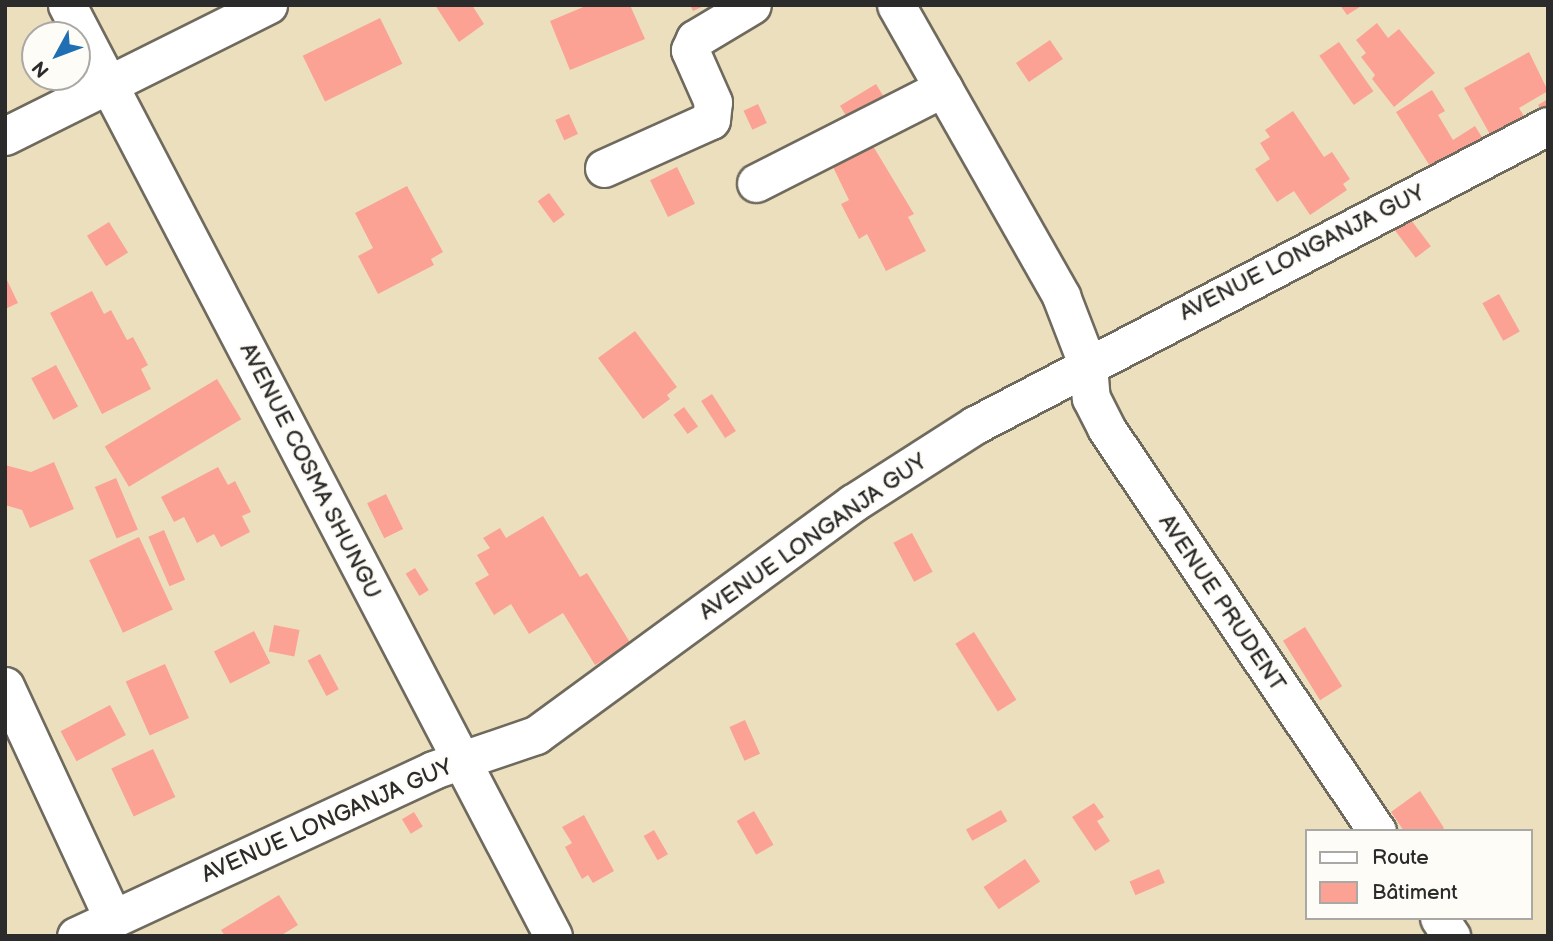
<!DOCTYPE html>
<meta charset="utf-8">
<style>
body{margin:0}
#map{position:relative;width:1553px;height:941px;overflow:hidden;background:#ecdfbe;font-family:"Balsamiq Sans",sans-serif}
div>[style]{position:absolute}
.building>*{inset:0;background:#fba295;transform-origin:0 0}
.roads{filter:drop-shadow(2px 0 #6f6a5e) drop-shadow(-2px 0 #6f6a5e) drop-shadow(0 2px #6f6a5e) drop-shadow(0 -2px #6f6a5e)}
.minor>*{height:37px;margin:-18.5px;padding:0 18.5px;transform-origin:18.5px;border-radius:18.5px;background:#fff}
span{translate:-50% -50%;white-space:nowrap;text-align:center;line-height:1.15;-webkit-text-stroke:5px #fdfcf7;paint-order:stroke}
.street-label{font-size:23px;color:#2b2b2b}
.frame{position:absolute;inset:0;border:7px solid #2b2b2b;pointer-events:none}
.legend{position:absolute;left:1305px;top:829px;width:228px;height:91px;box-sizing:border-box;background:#fdfcf7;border:2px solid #a9a8a5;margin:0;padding:9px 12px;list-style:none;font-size:21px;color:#2b2b2b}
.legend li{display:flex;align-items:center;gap:14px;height:35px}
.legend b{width:35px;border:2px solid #a9a8a5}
.north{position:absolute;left:21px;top:21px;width:70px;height:70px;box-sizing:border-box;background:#fdfcf7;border:2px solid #a9a8a5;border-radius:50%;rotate:229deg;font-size:19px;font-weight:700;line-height:28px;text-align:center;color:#2b2b2b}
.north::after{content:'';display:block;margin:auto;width:24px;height:32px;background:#1f6fb2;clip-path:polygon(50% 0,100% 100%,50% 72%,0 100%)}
</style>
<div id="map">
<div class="building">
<i style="clip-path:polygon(435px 5px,472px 5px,484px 24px,459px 42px)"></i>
<i style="clip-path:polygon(588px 5px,630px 5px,645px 39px,570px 70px,550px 21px)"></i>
<i style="clip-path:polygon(690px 5px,706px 5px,693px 11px)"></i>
<i style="clip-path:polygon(1340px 5px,1363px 5px,1347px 15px)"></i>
<i style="left:380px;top:18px;width:51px;height:86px;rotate:64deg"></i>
<i style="clip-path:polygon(1377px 23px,1388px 38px,1399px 29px,1435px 73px,1394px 107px,1372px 79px,1375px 75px,1361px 57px,1366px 53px,1356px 40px)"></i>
<i style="left:1050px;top:40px;width:23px;height:41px;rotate:56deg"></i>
<i style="left:1339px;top:42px;width:60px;height:24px;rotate:55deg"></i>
<i style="clip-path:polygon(1529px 52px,1548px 91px,1519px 108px,1530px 126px,1496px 145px,1464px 88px)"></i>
<i style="left:876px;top:84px;width:29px;height:42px;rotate:59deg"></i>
<i style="clip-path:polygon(1432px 90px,1445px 111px,1438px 115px,1453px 140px,1475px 126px,1488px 147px,1438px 179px,1396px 112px)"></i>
<i style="clip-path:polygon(1548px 99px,1548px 115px,1545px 116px,1538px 105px)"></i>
<i style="left:758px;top:104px;width:21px;height:16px;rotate:65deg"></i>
<i style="clip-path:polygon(1293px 111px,1324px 157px,1332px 152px,1350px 179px,1343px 184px,1347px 190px,1310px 215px,1294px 191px,1277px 202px,1255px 169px,1270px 159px,1260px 143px,1270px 137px,1265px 130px)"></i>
<i style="left:569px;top:114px;width:22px;height:15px;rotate:66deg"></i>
<i style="clip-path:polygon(873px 146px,914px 214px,908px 217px,926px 251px,886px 271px,867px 234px,859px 239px,841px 204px,849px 200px,833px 167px)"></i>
<i style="left:677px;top:167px;width:41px;height:30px;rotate:64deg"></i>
<i style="clip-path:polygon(407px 186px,443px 252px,431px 259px,434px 265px,378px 294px,358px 256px,373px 248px,355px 213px)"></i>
<i style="left:549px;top:193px;width:27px;height:14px;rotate:54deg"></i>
<i style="left:1408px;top:216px;width:38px;height:19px;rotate:53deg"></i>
<i style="left:109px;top:222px;width:36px;height:26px;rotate:58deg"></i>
<i style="clip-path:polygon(5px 276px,18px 303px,5px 309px)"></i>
<i style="clip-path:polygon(92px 291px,104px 314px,111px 310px,127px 340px,133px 337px,148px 365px,141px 369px,151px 389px,102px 414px,50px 313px)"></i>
<i style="left:1499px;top:294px;width:43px;height:19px;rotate:61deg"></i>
<i style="clip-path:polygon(635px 331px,677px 387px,667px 395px,670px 399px,643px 419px,598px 358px)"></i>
<i style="left:56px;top:365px;width:47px;height:28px;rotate:62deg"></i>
<i style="left:217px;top:379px;width:47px;height:131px;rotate:59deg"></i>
<i style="left:712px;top:394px;width:44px;height:13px;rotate:57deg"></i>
<i style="left:684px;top:407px;width:24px;height:13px;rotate:54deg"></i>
<i style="clip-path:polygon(54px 462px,74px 509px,30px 528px,22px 510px,5px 505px,5px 465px,31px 472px)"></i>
<i style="clip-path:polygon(218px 467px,228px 485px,235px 481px,251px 512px,242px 516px,250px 532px,221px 547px,214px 534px,197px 543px,184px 517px,174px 522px,161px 497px)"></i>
<i style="left:116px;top:478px;width:56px;height:23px;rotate:67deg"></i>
<i style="left:386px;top:494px;width:39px;height:21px;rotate:64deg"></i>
<i style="clip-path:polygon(543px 516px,580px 577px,587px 573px,631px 644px,595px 665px,563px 613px,529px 634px,511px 604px,494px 615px,475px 583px,489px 575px,477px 555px,490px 548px,483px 538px,500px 528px,506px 538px)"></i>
<i style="left:164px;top:530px;width:54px;height:17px;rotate:67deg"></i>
<i style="left:912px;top:533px;width:44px;height:21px;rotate:62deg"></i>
<i style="left:139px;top:537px;width:80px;height:55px;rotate:65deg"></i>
<i style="left:415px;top:568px;width:26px;height:11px;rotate:58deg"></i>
<i style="left:274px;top:625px;width:26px;height:27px;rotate:11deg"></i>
<i style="left:1305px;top:627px;width:70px;height:26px;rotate:58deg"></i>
<i style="left:254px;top:631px;width:36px;height:45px;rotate:63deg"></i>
<i style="left:974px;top:632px;width:80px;height:22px;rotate:58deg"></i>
<i style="left:320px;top:654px;width:40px;height:14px;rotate:62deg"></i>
<i style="left:165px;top:664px;width:59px;height:43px;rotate:66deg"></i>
<i style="left:110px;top:705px;width:34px;height:56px;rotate:62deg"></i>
<i style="left:745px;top:720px;width:37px;height:17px;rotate:66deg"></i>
<i style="left:153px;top:749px;width:53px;height:46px;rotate:65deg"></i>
<i style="clip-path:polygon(1420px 791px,1444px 828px,1440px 831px,1404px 831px,1391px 812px)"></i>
<i style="clip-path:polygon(1094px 803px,1104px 817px,1097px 821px,1110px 841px,1095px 851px,1072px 817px)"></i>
<i style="left:1001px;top:810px;width:13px;height:40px;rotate:61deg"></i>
<i style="left:754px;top:811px;width:39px;height:20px;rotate:60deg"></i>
<i style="left:414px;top:812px;width:17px;height:14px;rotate:59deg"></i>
<i style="clip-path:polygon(584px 815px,614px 871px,593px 883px,588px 875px,582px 879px,565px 847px,572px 843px,562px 827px)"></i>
<i style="left:654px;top:830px;width:28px;height:12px;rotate:60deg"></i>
<i style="left:1025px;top:859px;width:27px;height:50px;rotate:56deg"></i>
<i style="left:1159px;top:869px;width:15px;height:32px;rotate:67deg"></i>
<i style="clip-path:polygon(279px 895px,298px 925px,280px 936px,225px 936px,221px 930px)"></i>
</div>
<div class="roads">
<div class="minor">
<i style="left:67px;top:5px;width:1050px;rotate:62.43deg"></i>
<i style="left:896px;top:5px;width:335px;rotate:60.4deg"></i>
<i style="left:1061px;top:296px;width:75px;rotate:68.9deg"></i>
<i style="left:1088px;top:366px;width:32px;rotate:85deg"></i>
<i style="left:1091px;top:398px;width:34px;rotate:63deg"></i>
<i style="left:1106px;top:428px;width:486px;rotate:56.1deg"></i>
<i style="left:5px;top:136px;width:294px;rotate:-26.5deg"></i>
<i style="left:604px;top:168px;width:117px;rotate:-24.2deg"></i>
<i style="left:711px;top:120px;width:18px;rotate:-84deg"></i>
<i style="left:713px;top:102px;width:57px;rotate:-113.9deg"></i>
<i style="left:690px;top:50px;width:12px;rotate:-66deg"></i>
<i style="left:695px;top:39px;width:66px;rotate:-30.8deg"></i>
<i style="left:756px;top:183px;width:210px;rotate:-26.9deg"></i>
<i style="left:5px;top:686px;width:257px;rotate:65.1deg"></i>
<i style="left:1439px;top:918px;width:22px;rotate:56deg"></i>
<i style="left:76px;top:936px;width:394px;rotate:-24.9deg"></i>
<i style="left:433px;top:770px;width:109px;rotate:-18.8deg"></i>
<i style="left:536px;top:735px;width:393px;rotate:-36.2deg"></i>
<i style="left:853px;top:503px;width:145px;rotate:-32.6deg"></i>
<i style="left:975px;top:425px;width:646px;rotate:-27.56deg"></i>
</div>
</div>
<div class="street-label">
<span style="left:1302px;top:253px;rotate:-27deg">AVENUE LONGANJA GUY</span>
<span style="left:310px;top:471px;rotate:63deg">AVENUE COSMA SHUNGU</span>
<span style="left:813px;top:537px;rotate:-35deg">AVENUE LONGANJA GUY</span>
<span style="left:1222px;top:603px;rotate:56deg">AVENUE PRUDENT</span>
<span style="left:327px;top:821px;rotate:-24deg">AVENUE LONGANJA GUY</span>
</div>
<div class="frame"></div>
<ul class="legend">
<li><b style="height:9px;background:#fff"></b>Route</li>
<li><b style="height:19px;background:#fba295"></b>Bâtiment</li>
</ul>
<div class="north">N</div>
</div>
